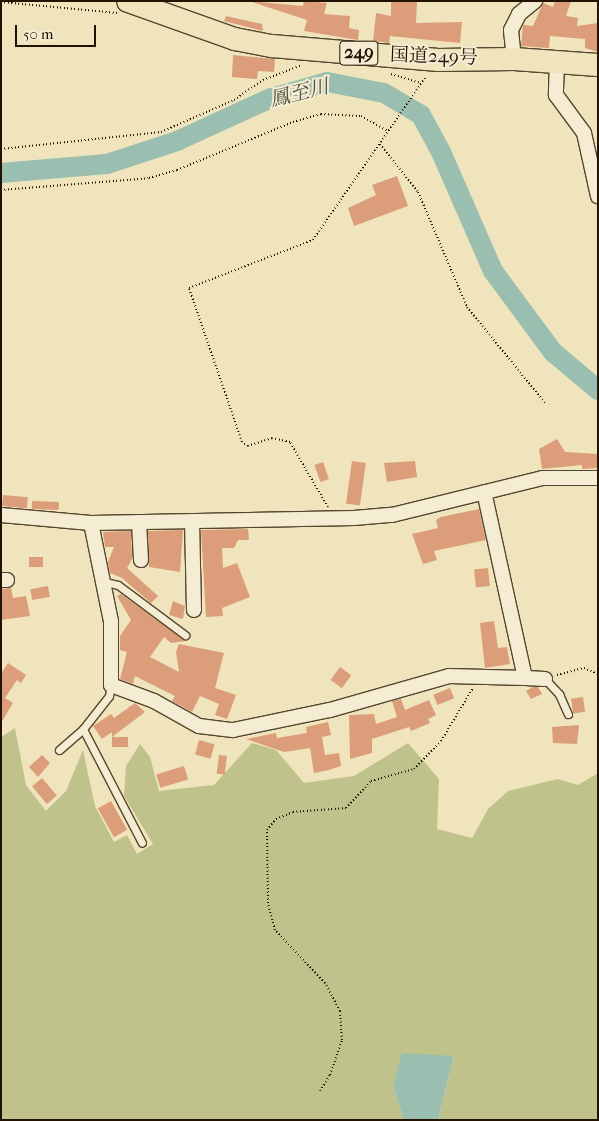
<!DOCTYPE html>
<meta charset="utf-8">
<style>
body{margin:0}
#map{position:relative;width:599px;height:1121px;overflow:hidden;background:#efe4bb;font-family:"IM FELL French Canon","Noto Serif JP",serif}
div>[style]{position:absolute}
.green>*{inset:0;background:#c0c28c}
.water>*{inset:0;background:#9abfb1}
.river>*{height:20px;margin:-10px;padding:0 10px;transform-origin:10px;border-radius:10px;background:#9abfb1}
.building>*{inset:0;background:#dc9d7a;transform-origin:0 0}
.path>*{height:2px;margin-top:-1px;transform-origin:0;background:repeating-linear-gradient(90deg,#221200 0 1px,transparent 0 3.5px)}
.roads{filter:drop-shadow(1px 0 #55462f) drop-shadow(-1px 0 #55462f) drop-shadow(0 1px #55462f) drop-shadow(0 -1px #55462f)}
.service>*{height:7px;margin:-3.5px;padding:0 3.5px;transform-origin:3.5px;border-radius:3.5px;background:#f5edd3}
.minor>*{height:14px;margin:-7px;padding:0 7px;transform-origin:7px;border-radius:7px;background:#f5edd3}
.trunk>*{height:22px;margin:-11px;padding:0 11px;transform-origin:11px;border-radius:11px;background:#efe4bb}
span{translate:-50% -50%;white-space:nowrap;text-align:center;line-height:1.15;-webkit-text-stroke:4px #f5edd3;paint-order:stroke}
.shield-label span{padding:1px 4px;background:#f5edd3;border:1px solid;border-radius:4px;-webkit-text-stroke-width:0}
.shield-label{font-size:18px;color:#221200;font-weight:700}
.street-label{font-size:19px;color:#221200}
.water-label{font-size:20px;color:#4c4f3e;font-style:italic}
.frame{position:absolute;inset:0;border:2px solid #221200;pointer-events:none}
.scale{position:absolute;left:15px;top:25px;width:81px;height:22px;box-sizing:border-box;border:2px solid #221200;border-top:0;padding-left:6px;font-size:15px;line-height:18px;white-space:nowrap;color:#221200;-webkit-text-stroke:4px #f5edd3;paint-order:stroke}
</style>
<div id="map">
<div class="green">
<i style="clip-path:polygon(15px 728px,26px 785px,46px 811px,66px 791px,83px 750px,95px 806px,114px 842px,127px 835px,137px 854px,153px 844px,124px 796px,126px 766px,140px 744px,150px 757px,159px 791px,214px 785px,252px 743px,276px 750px,304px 783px,354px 776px,408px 743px,439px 779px,437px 829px,472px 838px,488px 809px,508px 791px,558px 779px,578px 785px,598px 773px,598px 1120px,438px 1120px,454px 1056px,393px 1086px,404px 1120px,1px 1120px,1px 737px)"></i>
</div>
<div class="water">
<i style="clip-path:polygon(402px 1053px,454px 1056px,438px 1120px,404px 1120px,393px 1086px)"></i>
</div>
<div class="river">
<i style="left:1px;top:173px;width:106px;rotate:-4.9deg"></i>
<i style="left:107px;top:164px;width:74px;rotate:-18.2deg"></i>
<i style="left:177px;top:141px;width:103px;rotate:-24.6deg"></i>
<i style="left:271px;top:98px;width:58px;rotate:-15.9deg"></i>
<i style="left:327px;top:82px;width:58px;rotate:10.9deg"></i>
<i style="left:384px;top:93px;width:43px;rotate:30.7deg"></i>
<i style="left:421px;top:115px;width:42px;rotate:61.6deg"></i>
<i style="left:441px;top:152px;width:130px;rotate:66.4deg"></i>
<i style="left:493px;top:271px;width:101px;rotate:53.5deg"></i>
<i style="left:553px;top:352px;width:59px;rotate:40.2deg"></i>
</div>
<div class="building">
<i style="clip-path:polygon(249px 1px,303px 6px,304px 1px,327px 3px,324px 14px,350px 16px,349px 28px,359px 30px,358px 40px,304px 31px,307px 20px)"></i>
<i style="clip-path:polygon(391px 1px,417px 1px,416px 23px,462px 22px,460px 43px,390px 36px,389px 43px,373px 41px,376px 13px,391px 16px)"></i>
<i style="clip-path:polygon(555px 1px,571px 1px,566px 16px,578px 18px,577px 26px,598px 23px,598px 52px,585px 48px,585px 39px,550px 36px,549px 48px,521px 46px,523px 25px,533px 26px,543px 3px,553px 7px)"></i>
<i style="clip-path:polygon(226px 16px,262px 24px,263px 31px,224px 21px)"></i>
<i style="clip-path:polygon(233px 55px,275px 59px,274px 72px,258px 71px,257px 79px,232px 77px)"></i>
<i style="clip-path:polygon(397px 176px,408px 206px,354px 226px,348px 208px,376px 195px,372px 185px)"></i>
<i style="clip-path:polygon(557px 439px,565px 452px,598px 454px,598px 468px,582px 469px,582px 465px,542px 469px,539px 449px)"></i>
<i style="left:352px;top:461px;width:14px;height:43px;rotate:8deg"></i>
<i style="clip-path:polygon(415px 461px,417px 477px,387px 482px,384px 463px)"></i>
<i style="left:323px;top:462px;width:18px;height:9px;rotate:71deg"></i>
<i style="left:3px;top:495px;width:25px;height:11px;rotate:5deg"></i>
<i style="left:32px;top:501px;width:27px;height:8px;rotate:2deg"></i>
<i style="clip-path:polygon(479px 509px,486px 540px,434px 551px,437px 560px,423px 564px,412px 534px,438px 528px,436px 520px,441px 517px)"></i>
<i style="clip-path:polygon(248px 529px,249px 540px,238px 540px,234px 548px,222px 548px,223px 568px,237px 563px,250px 597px,222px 608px,223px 616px,206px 617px,201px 530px)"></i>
<i style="clip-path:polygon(183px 530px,180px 572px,149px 567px,148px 531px)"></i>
<i style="clip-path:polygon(131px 531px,132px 559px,127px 568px,158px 596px,151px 603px,122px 578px,110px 573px,108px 562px,114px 547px,105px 547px,103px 532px)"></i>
<i style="left:43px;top:557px;width:10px;height:14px;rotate:90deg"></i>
<i style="left:488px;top:568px;width:18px;height:14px;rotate:84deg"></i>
<i style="left:48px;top:586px;width:11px;height:18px;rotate:80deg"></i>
<i style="clip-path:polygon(11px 588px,13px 598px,26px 596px,30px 616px,1px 620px,1px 589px)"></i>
<i style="clip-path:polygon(121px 594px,186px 641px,171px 643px,164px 637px,150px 657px,179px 672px,176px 652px,179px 644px,224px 653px,215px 688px,236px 695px,227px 719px,215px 715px,219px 704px,200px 696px,192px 712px,172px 701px,175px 696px,135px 676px,133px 684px,120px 679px,127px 652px,120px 650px,120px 636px,131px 620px,117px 596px)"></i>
<i style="clip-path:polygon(173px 601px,185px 606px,183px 619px,169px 615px)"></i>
<i style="clip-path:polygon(494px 621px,498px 648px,507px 647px,510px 664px,485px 668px,480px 623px)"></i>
<i style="clip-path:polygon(8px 663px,26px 675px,21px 683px,17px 680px,5px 698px,13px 703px,1px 723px,1px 674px)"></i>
<i style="left:340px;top:667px;width:14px;height:16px;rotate:36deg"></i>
<i style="clip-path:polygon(533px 687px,538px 687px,542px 694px,531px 699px,526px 691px)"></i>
<i style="left:450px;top:688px;width:11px;height:18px;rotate:68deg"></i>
<i style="left:583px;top:697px;width:15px;height:12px;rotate:82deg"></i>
<i style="clip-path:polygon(401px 699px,405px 710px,429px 700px,436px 715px,428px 719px,430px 723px,411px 731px,409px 727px,372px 739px,372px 753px,350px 759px,349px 715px,374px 714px,376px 724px,397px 717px,392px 701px)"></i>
<i style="clip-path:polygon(135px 703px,145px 712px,112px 737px,112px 732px,102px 739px,93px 726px,111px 714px,114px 718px)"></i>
<i style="clip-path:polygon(328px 722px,331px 735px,322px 737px,325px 755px,339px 753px,341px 766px,329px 770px,314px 773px,310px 748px,284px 752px,246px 739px,276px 733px,277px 738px,307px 733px,306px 727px)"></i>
<i style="clip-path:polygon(579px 725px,577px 744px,553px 743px,552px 727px)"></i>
<i style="left:112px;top:737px;width:16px;height:10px"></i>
<i style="left:199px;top:740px;width:16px;height:15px;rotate:15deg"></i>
<i style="clip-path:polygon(42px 755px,50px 763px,38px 777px,29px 767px)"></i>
<i style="left:219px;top:755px;width:8px;height:19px;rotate:7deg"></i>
<i style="left:184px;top:766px;width:14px;height:29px;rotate:73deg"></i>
<i style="left:42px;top:778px;width:23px;height:13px;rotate:50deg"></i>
<i style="left:111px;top:801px;width:33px;height:15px;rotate:61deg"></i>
</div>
<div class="path">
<i style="left:1px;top:2px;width:117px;rotate:5.4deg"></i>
<i style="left:391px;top:74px;width:31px;rotate:17deg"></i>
<i style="left:380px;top:144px;width:61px;rotate:51.6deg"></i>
<i style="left:418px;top:192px;width:125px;rotate:66.9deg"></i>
<i style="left:467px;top:307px;width:124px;rotate:50.9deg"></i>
<i style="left:1px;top:149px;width:161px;rotate:-6.1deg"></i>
<i style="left:161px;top:132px;width:80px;rotate:-23.7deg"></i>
<i style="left:234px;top:100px;width:35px;rotate:-35deg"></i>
<i style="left:263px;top:80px;width:40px;rotate:-21deg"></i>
<i style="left:1px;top:190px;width:148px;rotate:-4.6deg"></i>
<i style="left:149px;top:178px;width:29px;rotate:-16deg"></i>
<i style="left:177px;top:170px;width:126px;rotate:-22.5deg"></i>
<i style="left:293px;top:122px;width:29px;rotate:-16deg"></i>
<i style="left:321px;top:114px;width:40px;rotate:2.9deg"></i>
<i style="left:361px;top:116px;width:31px;rotate:29deg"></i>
<i style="left:328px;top:507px;width:75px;rotate:-120.3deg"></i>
<i style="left:290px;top:442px;width:18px;rotate:-167deg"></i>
<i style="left:272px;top:438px;width:25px;rotate:162deg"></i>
<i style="left:248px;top:446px;width:7px;rotate:-146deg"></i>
<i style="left:242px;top:442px;width:163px;rotate:-109deg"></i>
<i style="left:189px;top:288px;width:133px;rotate:-21.2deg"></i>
<i style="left:313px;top:240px;width:199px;rotate:-55.4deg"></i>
<i style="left:557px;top:675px;width:28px;rotate:-15deg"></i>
<i style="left:584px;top:668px;width:15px;rotate:23deg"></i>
<i style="left:320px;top:1091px;width:19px;rotate:-58deg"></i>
<i style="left:330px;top:1075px;width:37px;rotate:-71deg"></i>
<i style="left:342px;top:1040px;width:29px;rotate:-94deg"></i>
<i style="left:340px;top:1011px;width:32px;rotate:-118deg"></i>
<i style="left:325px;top:983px;width:73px;rotate:-133.3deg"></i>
<i style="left:275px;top:930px;width:28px;rotate:-105deg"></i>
<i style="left:268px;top:903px;width:73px;rotate:-90.8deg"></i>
<i style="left:267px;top:830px;width:14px;rotate:-51deg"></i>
<i style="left:276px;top:819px;width:18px;rotate:-22deg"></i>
<i style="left:293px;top:812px;width:53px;rotate:-4.3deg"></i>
<i style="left:346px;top:808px;width:37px;rotate:-47deg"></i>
<i style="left:371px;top:781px;width:45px;rotate:-15.6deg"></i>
<i style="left:414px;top:769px;width:39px;rotate:-46deg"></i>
<i style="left:441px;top:741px;width:62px;rotate:-58.9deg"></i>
</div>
<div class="roads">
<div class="service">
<i style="left:105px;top:582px;width:13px;rotate:13deg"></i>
<i style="left:118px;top:585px;width:84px;rotate:36.7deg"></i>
<i style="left:545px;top:679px;width:21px;rotate:47deg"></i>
<i style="left:559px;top:694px;width:22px;rotate:66deg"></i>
<i style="left:83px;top:729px;width:128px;rotate:62.6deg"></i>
<i style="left:59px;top:750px;width:32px;rotate:-41deg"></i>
<i style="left:83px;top:729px;width:42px;rotate:-51.8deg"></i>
<i style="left:109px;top:696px;width:11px;rotate:-80deg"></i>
</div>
<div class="minor">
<i style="left:514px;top:59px;width:29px;rotate:-96deg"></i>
<i style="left:511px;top:30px;width:18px;rotate:-63deg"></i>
<i style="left:519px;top:14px;width:21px;rotate:-39deg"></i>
<i style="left:557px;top:61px;width:34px;rotate:92deg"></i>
<i style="left:556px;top:95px;width:47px;rotate:53.6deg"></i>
<i style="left:584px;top:133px;width:65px;rotate:77.5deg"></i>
<i style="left:1px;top:515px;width:90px;rotate:5.1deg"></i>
<i style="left:91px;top:523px;width:263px;rotate:-1.1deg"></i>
<i style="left:354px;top:518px;width:38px;rotate:-5deg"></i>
<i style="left:392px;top:515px;width:155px;rotate:-13.8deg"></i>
<i style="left:543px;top:478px;width:55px"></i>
<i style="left:192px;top:521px;width:89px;rotate:88.7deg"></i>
<i style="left:139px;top:522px;width:38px;rotate:87deg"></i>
<i style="left:91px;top:523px;width:100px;rotate:78.5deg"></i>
<i style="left:111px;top:621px;width:64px;rotate:90deg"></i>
<i style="left:111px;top:685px;width:46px;rotate:20.4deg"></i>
<i style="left:154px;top:701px;width:51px;rotate:29.1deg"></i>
<i style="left:199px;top:726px;width:34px;rotate:7deg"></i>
<i style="left:233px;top:730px;width:99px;rotate:-11.7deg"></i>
<i style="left:330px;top:710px;width:124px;rotate:-15.9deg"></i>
<i style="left:449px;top:676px;width:76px;rotate:1.5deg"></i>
<i style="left:525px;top:678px;width:190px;rotate:-102.4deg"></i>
<i style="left:1px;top:580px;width:6px"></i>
<i style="left:525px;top:678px;width:20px;rotate:3deg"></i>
</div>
<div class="trunk">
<i style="left:128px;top:1px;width:114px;rotate:19.6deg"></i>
<i style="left:235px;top:39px;width:38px;rotate:11deg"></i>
<i style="left:272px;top:46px;width:167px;rotate:4.8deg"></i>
<i style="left:438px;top:60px;width:76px;rotate:-0.8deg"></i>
<i style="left:514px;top:59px;width:84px;rotate:4.1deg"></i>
</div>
</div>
<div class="shield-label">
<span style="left:359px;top:53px">249</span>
</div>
<div class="street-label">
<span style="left:434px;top:57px;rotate:2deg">国道249号</span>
</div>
<div class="water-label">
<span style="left:299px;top:93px;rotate:-14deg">鳳至川</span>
</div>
<div class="frame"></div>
<div class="scale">50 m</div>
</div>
